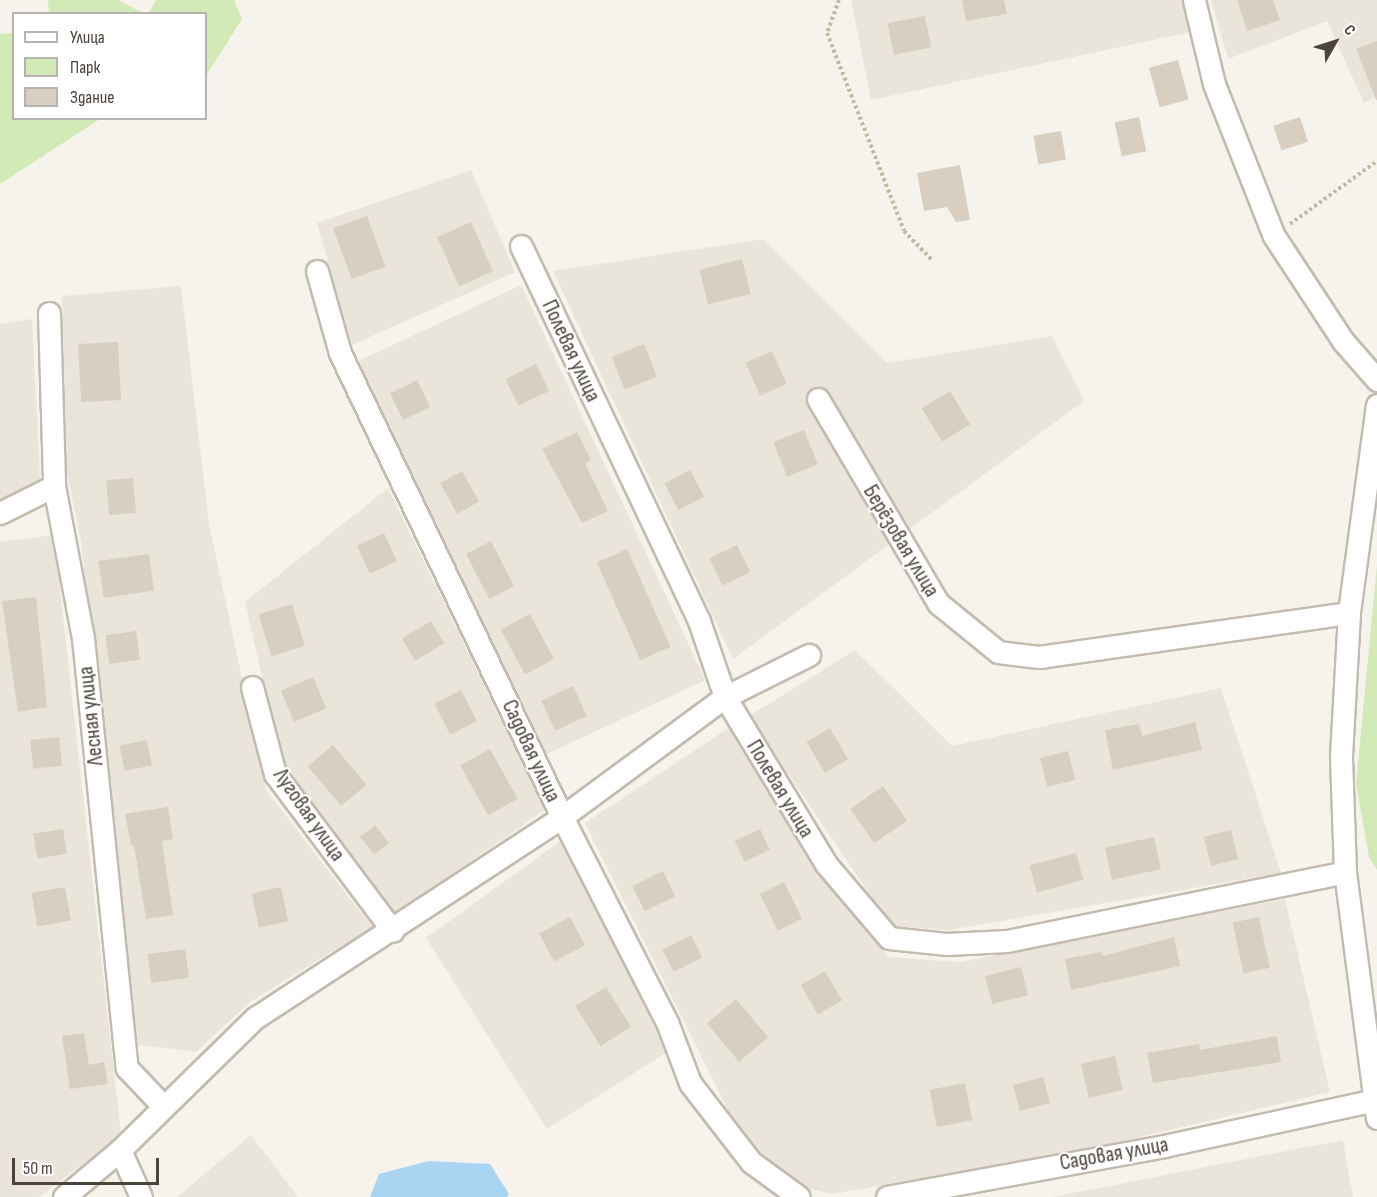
<!DOCTYPE html>
<meta charset="utf-8">
<style>
body{margin:0}
#map{position:relative;width:1377px;height:1197px;overflow:hidden;background:#f6f3ec;font-family:"Sofia Sans Condensed",sans-serif}
div>[style]{position:absolute}
.residential>*{inset:0;background:#eae5da;transform-origin:0 0}
.green>*{inset:0;background:#d2eab5}
.water>*{inset:0;background:#a9d4f2}
.building>*{inset:0;background:#d8cfc1;transform-origin:0 0}
.path>*{height:4px;margin-top:-2px;transform-origin:0;background:repeating-linear-gradient(90deg,#c4b79f 0 3px,transparent 0 6px)}
.roads{filter:drop-shadow(2px 0 #c2bbae) drop-shadow(-2px 0 #c2bbae) drop-shadow(0 2px #c2bbae) drop-shadow(0 -2px #c2bbae)}
.street>*{height:21px;margin:-10.5px;padding:0 10.5px;transform-origin:10.5px;border-radius:10.5px;background:#fff}
span{translate:-50% -50%;white-space:nowrap;text-align:center;line-height:1.15;-webkit-text-stroke:4.5px #fff;paint-order:stroke}
.street-label{font-size:22px;color:#4b4439}
.legend{position:absolute;left:12px;top:12px;width:195px;height:108px;box-sizing:border-box;background:#fff;border:2px solid #b7b4b0;margin:0;padding:8px 10px;list-style:none;font-size:18px;color:#4b4439}
.legend li{display:flex;align-items:center;gap:12px;height:30px}
.legend b{width:30px;border:2px solid #b7b4b0}
.north{position:absolute;left:1305px;top:12px;width:60px;height:60px;-webkit-text-stroke:4px #fff;paint-order:stroke;rotate:51deg;font-size:16px;font-weight:700;line-height:24px;text-align:center;color:#4b4439}
.north::after{content:'';display:block;margin:auto;width:21px;height:27px;background:#4b4439;clip-path:polygon(50% 0,100% 100%,50% 72%,0 100%)}
.scale{position:absolute;left:12px;top:1158px;width:147px;height:27px;box-sizing:border-box;border:3px solid #4b4439;border-top:0;padding-left:8px;font-size:18px;line-height:21px;white-space:nowrap;color:#4b4439;-webkit-text-stroke:4px #fff;paint-order:stroke}
</style>
<div id="map">
<div class="residential">
<i style="clip-path:polygon(851px 0,1183px 0,1191px 32px,871px 100px)"></i>
<i style="clip-path:polygon(1211px 0,1377px 0,1377px 96px,1364px 103px,1327px 21px,1228px 59px)"></i>
<i style="clip-path:polygon(471px 170px,515px 272px,352px 345px,317px 223px)"></i>
<i style="clip-path:polygon(763px 239px,887px 363px,1052px 336px,1084px 401px,733px 659px,553px 271px)"></i>
<i style="left:521px;top:285px;width:436px;height:179px;rotate:65deg"></i>
<i style="clip-path:polygon(181px 286px,209px 524px,266px 790px,372px 927px,250px 1002px,196px 1052px,133px 1044px,81px 541px,67px 473px,62px 296px)"></i>
<i style="clip-path:polygon(32px 319px,40px 479px,0 500px,0 324px)"></i>
<i style="clip-path:polygon(388px 488px,545px 810px,390px 917px,284px 773px,245px 602px)"></i>
<i style="clip-path:polygon(54px 535px,121px 1135px,39px 1197px,0 1197px,0 542px)"></i>
<i style="clip-path:polygon(855px 650px,952px 746px,1221px 688px,1281px 873px,949px 930px,891px 926px,749px 716px)"></i>
<i style="clip-path:polygon(730px 727px,834px 888px,888px 957px,960px 962px,1285px 899px,1330px 1092px,1102px 1146px,832px 1194px,797px 1186px,759px 1155px,731px 1116px,585px 823px)"></i>
<i style="clip-path:polygon(562px 840px,667px 1052px,547px 1129px,426px 938px)"></i>
<i style="clip-path:polygon(251px 1135px,298px 1197px,177px 1197px)"></i>
<i style="clip-path:polygon(1343px 1140px,1353px 1197px,1053px 1197px)"></i>
</div>
<div class="green">
<i style="clip-path:polygon(48px 0,118px 0,143px 13px,49px 13px)"></i>
<i style="clip-path:polygon(156px 0,234px 0,242px 19px,206px 76px,206px 14px,149px 13px)"></i>
<i style="clip-path:polygon(13px 33px,14px 118px,100px 119px,0 184px,0 34px)"></i>
<i style="clip-path:polygon(1377px 565px,1377px 870px,1369px 857px,1356px 784px)"></i>
</div>
<div class="water">
<i style="clip-path:polygon(429px 1161px,490px 1164px,509px 1194px,507px 1197px,370px 1197px,379px 1174px)"></i>
</div>
<div class="building">
<i style="clip-path:polygon(962px 0,1004px 0,1007px 14px,966px 21px)"></i>
<i style="clip-path:polygon(1237px 0,1273px 0,1280px 20px,1247px 31px)"></i>
<i style="left:925px;top:16px;width:32px;height:38px;rotate:79deg"></i>
<i style="clip-path:polygon(1377px 41px,1377px 100px,1376px 100px,1356px 49px)"></i>
<i style="left:1178px;top:60px;width:41px;height:30px;rotate:75deg"></i>
<i style="left:1139px;top:117px;width:35px;height:25px;rotate:78deg"></i>
<i style="left:1300px;top:117px;width:26px;height:28px;rotate:72deg"></i>
<i style="left:1061px;top:131px;width:29px;height:28px;rotate:80deg"></i>
<i style="clip-path:polygon(960px 165px,970px 220px,956px 222px,947px 207px,924px 211px,917px 173px)"></i>
<i style="left:367px;top:216px;width:54px;height:36px;rotate:70deg"></i>
<i style="left:471px;top:222px;width:54px;height:37px;rotate:66deg"></i>
<i style="left:742px;top:259px;width:36px;height:44px;rotate:76deg"></i>
<i style="left:118px;top:342px;width:58px;height:40px;rotate:87deg"></i>
<i style="left:644px;top:344px;width:35px;height:35px;rotate:68deg"></i>
<i style="left:772px;top:351px;width:36px;height:29px;rotate:66deg"></i>
<i style="left:536px;top:364px;width:30px;height:34px;rotate:64deg"></i>
<i style="left:417px;top:380px;width:30px;height:30px;rotate:64deg"></i>
<i style="left:950px;top:391px;width:39px;height:33px;rotate:59deg"></i>
<i style="left:804px;top:430px;width:37px;height:33px;rotate:68deg"></i>
<i style="clip-path:polygon(577px 432px,591px 460px,585px 463px,608px 511px,582px 523px,542px 449px)"></i>
<i style="left:690px;top:470px;width:30px;height:29px;rotate:62deg"></i>
<i style="left:462px;top:471px;width:35px;height:25px;rotate:61deg"></i>
<i style="left:133px;top:478px;width:35px;height:27px;rotate:85deg"></i>
<i style="left:384px;top:533px;width:31px;height:30px;rotate:65deg"></i>
<i style="left:491px;top:541px;width:51px;height:28px;rotate:63deg"></i>
<i style="left:737px;top:545px;width:30px;height:31px;rotate:64deg"></i>
<i style="left:627px;top:549px;width:107px;height:33px;rotate:66deg"></i>
<i style="left:149px;top:554px;width:37px;height:51px;rotate:82deg"></i>
<i style="clip-path:polygon(36px 597px,47px 707px,18px 712px,2px 601px)"></i>
<i style="left:292px;top:604px;width:44px;height:35px;rotate:73deg"></i>
<i style="left:530px;top:614px;width:51px;height:33px;rotate:62deg"></i>
<i style="left:431px;top:621px;width:26px;height:34px;rotate:59deg"></i>
<i style="left:136px;top:631px;width:29px;height:31px;rotate:82deg"></i>
<i style="left:313px;top:677px;width:34px;height:35px;rotate:67deg"></i>
<i style="left:573px;top:686px;width:33px;height:35px;rotate:65deg"></i>
<i style="left:461px;top:690px;width:35px;height:30px;rotate:63deg"></i>
<i style="clip-path:polygon(1195px 722px,1202px 750px,1113px 770px,1105px 730px,1139px 724px,1142px 736px)"></i>
<i style="left:830px;top:728px;width:36px;height:27px;rotate:60deg"></i>
<i style="left:59px;top:737px;width:29px;height:29px;rotate:84deg"></i>
<i style="left:147px;top:740px;width:26px;height:28px;rotate:79deg"></i>
<i style="left:333px;top:745px;width:52px;height:33px;rotate:50deg"></i>
<i style="left:490px;top:749px;width:57px;height:34px;rotate:61deg"></i>
<i style="left:1068px;top:751px;width:30px;height:29px;rotate:76deg"></i>
<i style="left:883px;top:786px;width:42px;height:40px;rotate:55deg"></i>
<i style="clip-path:polygon(168px 807px,173px 839px,162px 841px,173px 915px,146px 919px,134px 845px,131px 845px,125px 814px)"></i>
<i style="left:375px;top:825px;width:23px;height:19px;rotate:52deg"></i>
<i style="left:63px;top:829px;width:25px;height:30px;rotate:81deg"></i>
<i style="left:760px;top:829px;width:23px;height:28px;rotate:65deg"></i>
<i style="left:1231px;top:830px;width:30px;height:28px;rotate:76deg"></i>
<i style="left:1154px;top:837px;width:33px;height:50px;rotate:78deg"></i>
<i style="left:1076px;top:853px;width:28px;height:48px;rotate:75deg"></i>
<i style="left:663px;top:871px;width:28px;height:34px;rotate:64deg"></i>
<i style="left:784px;top:882px;width:41px;height:27px;rotate:64deg"></i>
<i style="left:65px;top:887px;width:34px;height:34px;rotate:80deg"></i>
<i style="left:281px;top:887px;width:35px;height:30px;rotate:78deg"></i>
<i style="left:570px;top:917px;width:32px;height:35px;rotate:62deg"></i>
<i style="left:1259px;top:917px;width:52px;height:27px;rotate:78deg"></i>
<i style="left:691px;top:935px;width:25px;height:32px;rotate:63deg"></i>
<i style="clip-path:polygon(1174px 937px,1180px 966px,1071px 990px,1065px 959px,1102px 952px,1103px 956px)"></i>
<i style="left:185px;top:949px;width:29px;height:38px;rotate:82deg"></i>
<i style="left:1021px;top:967px;width:29px;height:37px;rotate:76deg"></i>
<i style="left:825px;top:971px;width:34px;height:28px;rotate:60deg"></i>
<i style="left:606px;top:987px;width:47px;height:36px;rotate:58deg"></i>
<i style="left:736px;top:999px;width:50px;height:38px;rotate:50deg"></i>
<i style="clip-path:polygon(84px 1033px,89px 1065px,104px 1062px,108px 1084px,70px 1089px,62px 1036px)"></i>
<i style="clip-path:polygon(1277px 1036px,1281px 1062px,1153px 1083px,1147px 1053px,1199px 1044px,1200px 1050px)"></i>
<i style="left:1115px;top:1056px;width:35px;height:35px;rotate:77deg"></i>
<i style="left:1043px;top:1077px;width:27px;height:31px;rotate:75deg"></i>
<i style="left:965px;top:1083px;width:38px;height:36px;rotate:79deg"></i>
</div>
<div class="path">
<i style="left:839px;top:0;width:35px;rotate:110deg"></i>
<i style="left:827px;top:33px;width:212px;rotate:68.7deg"></i>
<i style="left:904px;top:231px;width:40px;rotate:46deg"></i>
<i style="left:1290px;top:224px;width:107px;rotate:-35.9deg"></i>
</div>
<div class="roads">
<div class="street">
<i style="left:1194px;top:0;width:86px;rotate:76.6deg"></i>
<i style="left:1214px;top:84px;width:163px;rotate:68.5deg"></i>
<i style="left:1274px;top:236px;width:126px;rotate:56.7deg"></i>
<i style="left:1343px;top:341px;width:52px;rotate:48.9deg"></i>
<i style="left:521px;top:246px;width:415px;rotate:64.6deg"></i>
<i style="left:699px;top:621px;width:80px;rotate:71.1deg"></i>
<i style="left:725px;top:697px;width:195px;rotate:58.8deg"></i>
<i style="left:826px;top:864px;width:97px;rotate:49.6deg"></i>
<i style="left:889px;top:938px;width:58px;rotate:5.9deg"></i>
<i style="left:947px;top:944px;width:60px;rotate:-2.9deg"></i>
<i style="left:1007px;top:941px;width:345px;rotate:-11.5deg"></i>
<i style="left:317px;top:271px;width:85px;rotate:74.3deg"></i>
<i style="left:340px;top:353px;width:514px;rotate:64.43deg"></i>
<i style="left:562px;top:817px;width:230px;rotate:62.9deg"></i>
<i style="left:667px;top:1022px;width:65px;rotate:69.3deg"></i>
<i style="left:690px;top:1083px;width:100px;rotate:52.3deg"></i>
<i style="left:751px;top:1162px;width:59px;rotate:36.1deg"></i>
<i style="left:49px;top:313px;width:173px;rotate:88.3deg"></i>
<i style="left:54px;top:486px;width:155px;rotate:79.2deg"></i>
<i style="left:83px;top:638px;width:432px;rotate:84.2deg"></i>
<i style="left:127px;top:1068px;width:52px;rotate:46.5deg"></i>
<i style="left:818px;top:399px;width:237px;rotate:59.5deg"></i>
<i style="left:938px;top:603px;width:77px;rotate:39.2deg"></i>
<i style="left:998px;top:652px;width:41px;rotate:7deg"></i>
<i style="left:1039px;top:657px;width:313px;rotate:-8.1deg"></i>
<i style="left:1377px;top:405px;width:210px;rotate:97.7deg"></i>
<i style="left:1349px;top:613px;width:144px;rotate:93.2deg"></i>
<i style="left:1341px;top:757px;width:115px;rotate:88deg"></i>
<i style="left:1345px;top:872px;width:248px;rotate:82.6deg"></i>
<i style="left:0;top:513px;width:60px;rotate:-26.6deg"></i>
<i style="left:252px;top:687px;width:90px;rotate:75.2deg"></i>
<i style="left:275px;top:774px;width:196px;rotate:53.1deg"></i>
<i style="left:120px;top:1150px;width:51px;rotate:65.9deg"></i>
<i style="left:64px;top:1197px;width:73px;rotate:-40deg"></i>
<i style="left:120px;top:1150px;width:189px;rotate:-44.4deg"></i>
<i style="left:255px;top:1018px;width:367px;rotate:-33.2deg"></i>
<i style="left:562px;top:817px;width:202px;rotate:-36.4deg"></i>
<i style="left:725px;top:697px;width:94px;rotate:-26.6deg"></i>
<i style="left:887px;top:1197px;width:282px;rotate:-10.4deg"></i>
<i style="left:1164px;top:1146px;width:216px;rotate:-12.3deg"></i>
</div>
</div>
<div class="street-label">
<span style="left:571px;top:351px;rotate:65deg">Полевая улица</span>
<span style="left:901px;top:541px;rotate:59deg">Берёзовая улица</span>
<span style="left:91px;top:716px;rotate:-96deg">Лесная улица</span>
<span style="left:531px;top:751px;rotate:65deg">Садовая улица</span>
<span style="left:780px;top:789px;rotate:59deg">Полевая улица</span>
<span style="left:309px;top:815px;rotate:55deg">Луговая улица</span>
<span style="left:1114px;top:1154px;rotate:-10deg">Садовая улица</span>
</div>
<ul class="legend">
<li><b style="height:8px;background:#fff"></b>Улица</li>
<li><b style="height:16px;background:#d2eab5"></b>Парк</li>
<li><b style="height:16px;background:#d8cfc1"></b>Здание</li>
</ul>
<div class="north">С</div>
<div class="scale">50 m</div>
</div>
